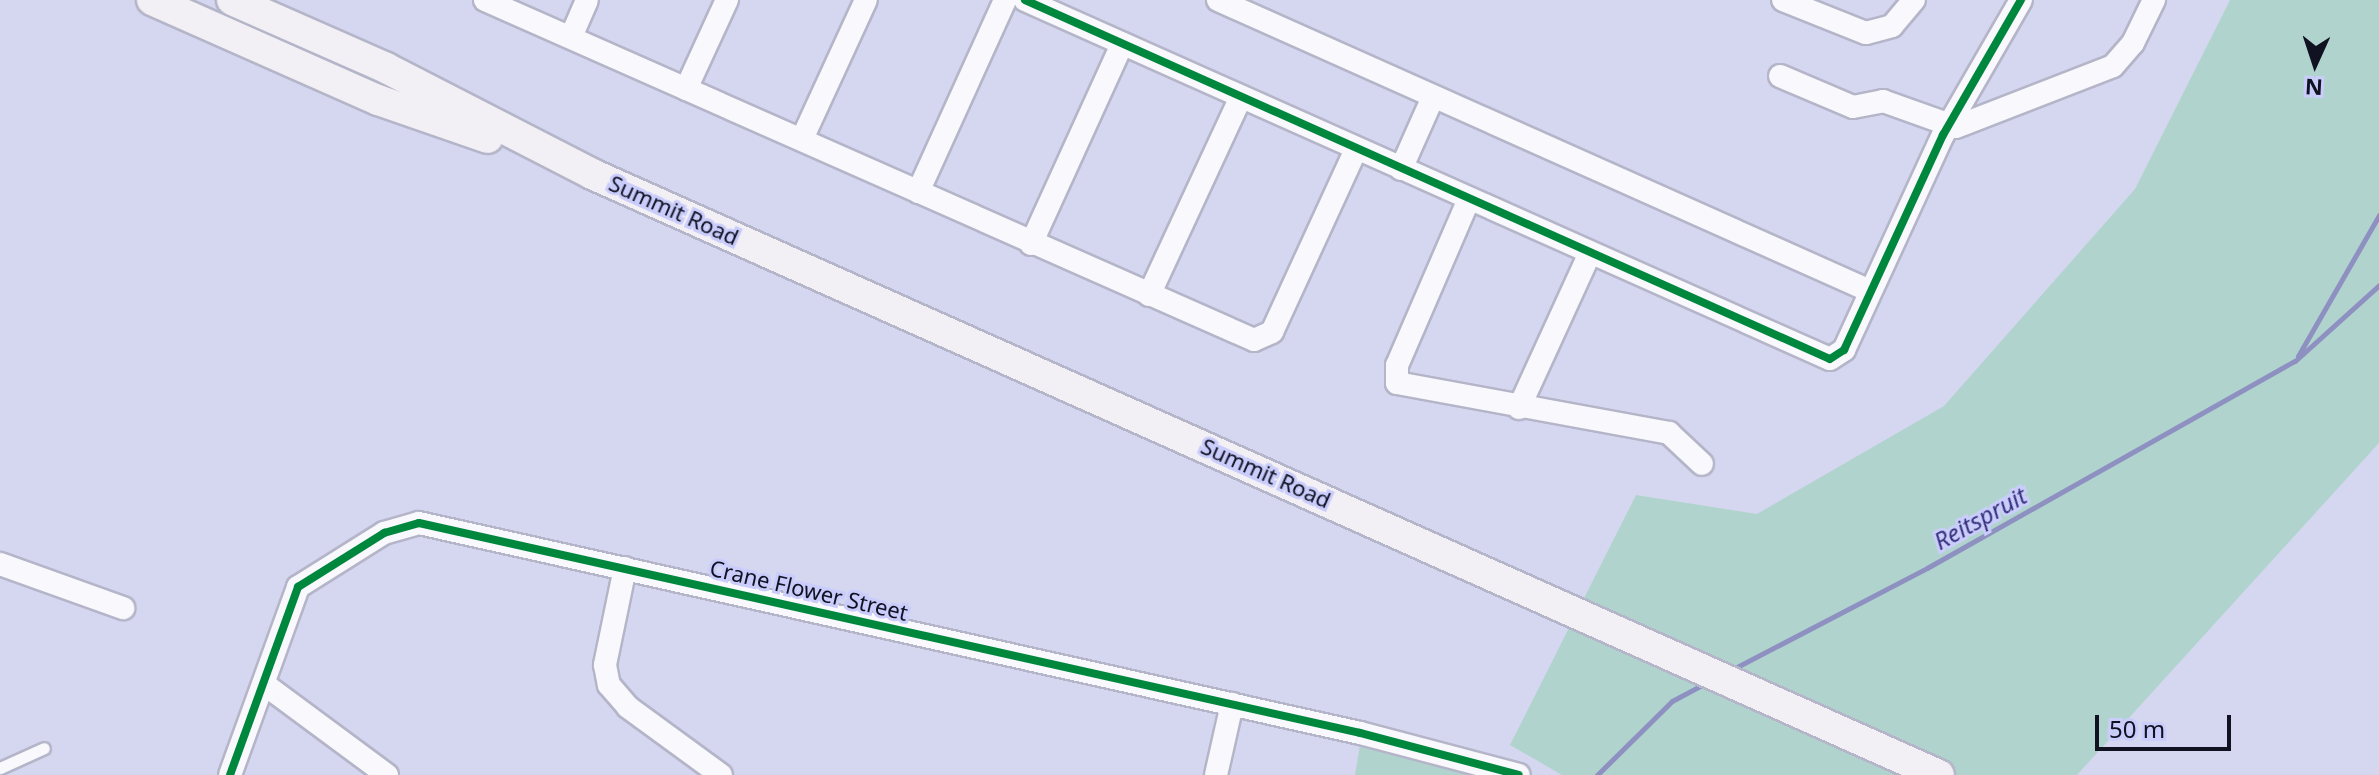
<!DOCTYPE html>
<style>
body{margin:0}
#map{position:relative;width:2379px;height:775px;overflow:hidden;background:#d5d7f0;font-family:"Noto Sans",sans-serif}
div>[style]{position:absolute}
.green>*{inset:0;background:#b0d4cd}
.stream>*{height:5px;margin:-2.5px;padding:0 2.5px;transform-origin:2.5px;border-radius:2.5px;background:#8e90c1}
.roads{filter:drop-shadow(2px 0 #b4b5c8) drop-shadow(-2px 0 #b4b5c8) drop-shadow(0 2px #b4b5c8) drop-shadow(0 -2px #b4b5c8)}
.lane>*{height:11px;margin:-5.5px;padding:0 5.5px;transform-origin:5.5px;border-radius:5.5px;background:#f9f9fd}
.street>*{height:22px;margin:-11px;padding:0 11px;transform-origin:11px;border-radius:11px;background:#f9f9fd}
.secondary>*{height:30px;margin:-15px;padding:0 15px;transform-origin:15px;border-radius:15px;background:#f2eff5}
.cycleway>*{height:8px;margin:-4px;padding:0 4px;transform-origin:4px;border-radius:4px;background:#00873e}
span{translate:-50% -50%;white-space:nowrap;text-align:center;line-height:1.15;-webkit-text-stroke:6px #cacdfb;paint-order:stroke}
.street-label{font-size:22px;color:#101121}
.water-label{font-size:24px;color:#36317c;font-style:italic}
.north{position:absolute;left:2275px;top:24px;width:80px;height:80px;-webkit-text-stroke:6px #cacdfb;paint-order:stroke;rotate:183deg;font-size:22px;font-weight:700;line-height:32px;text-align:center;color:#101121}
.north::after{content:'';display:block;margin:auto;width:28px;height:36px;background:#101121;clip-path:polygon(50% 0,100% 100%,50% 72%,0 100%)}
.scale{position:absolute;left:2095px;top:715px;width:136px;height:36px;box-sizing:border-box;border:4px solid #101121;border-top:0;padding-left:10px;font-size:24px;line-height:28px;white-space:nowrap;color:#101121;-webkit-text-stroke:6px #cacdfb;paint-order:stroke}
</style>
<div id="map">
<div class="green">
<i style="clip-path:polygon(2230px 0,2379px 0,2379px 443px,2077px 775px,1562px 775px,1510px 745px,1636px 495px,1757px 514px,1944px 406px,2135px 189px)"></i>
<i style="clip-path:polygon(1360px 745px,1423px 758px,1488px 775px,1355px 775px)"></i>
</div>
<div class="stream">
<i style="left:2298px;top:356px;width:163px;rotate:-60.1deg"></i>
<i style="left:1733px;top:669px;width:219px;rotate:-27.5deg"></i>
<i style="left:1927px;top:568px;width:422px;rotate:-29.4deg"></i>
<i style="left:2295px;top:361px;width:113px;rotate:-42.1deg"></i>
<i style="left:1597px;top:775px;width:105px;rotate:-44.6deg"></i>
<i style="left:1672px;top:701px;width:38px;rotate:-28deg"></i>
</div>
<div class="roads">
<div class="lane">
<i style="left:0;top:768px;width:48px;rotate:-24.4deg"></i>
</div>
<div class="street">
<i style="left:485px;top:0;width:841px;rotate:23.85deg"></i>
<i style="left:1254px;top:340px;width:20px;rotate:-24deg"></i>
<i style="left:1272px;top:332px;width:201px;rotate:-65.3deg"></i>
<i style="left:1025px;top:0;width:881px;rotate:24.04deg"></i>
<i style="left:1830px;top:359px;width:17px;rotate:-33deg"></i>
<i style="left:1844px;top:350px;width:237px;rotate:-65.3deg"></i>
<i style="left:1943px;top:135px;width:156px;rotate:-60deg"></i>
<i style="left:1218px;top:0;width:714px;rotate:24.05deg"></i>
<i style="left:1783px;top:0;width:89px;rotate:21.7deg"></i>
<i style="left:1866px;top:33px;width:27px;rotate:-15deg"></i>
<i style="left:1892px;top:26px;width:34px;rotate:-50deg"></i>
<i style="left:571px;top:37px;width:40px;rotate:-66.6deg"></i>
<i style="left:1780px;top:76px;width:79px;rotate:23deg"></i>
<i style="left:1853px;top:107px;width:31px;rotate:-11deg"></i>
<i style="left:1883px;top:101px;width:77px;rotate:19.6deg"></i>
<i style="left:1956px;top:127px;width:168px;rotate:-21.2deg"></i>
<i style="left:2113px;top:66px;width:30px;rotate:-49deg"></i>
<i style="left:2133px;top:43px;width:48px;rotate:-64deg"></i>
<i style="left:686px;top:89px;width:98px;rotate:-65.3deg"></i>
<i style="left:802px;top:139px;width:153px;rotate:-65.3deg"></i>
<i style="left:1401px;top:169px;width:79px;rotate:-66deg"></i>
<i style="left:918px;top:192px;width:211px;rotate:-65.6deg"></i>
<i style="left:1469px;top:199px;width:181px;rotate:113.4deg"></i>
<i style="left:1397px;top:365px;width:18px;rotate:90deg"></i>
<i style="left:1397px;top:383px;width:277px;rotate:10.4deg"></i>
<i style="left:1669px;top:433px;width:45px;rotate:43.2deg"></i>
<i style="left:1031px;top:244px;width:220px;rotate:-65.5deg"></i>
<i style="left:1149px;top:295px;width:216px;rotate:-65.1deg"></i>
<i style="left:1519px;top:408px;width:170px;rotate:-65.4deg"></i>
<i style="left:0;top:564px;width:131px;rotate:19.7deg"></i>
<i style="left:625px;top:568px;width:99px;rotate:101.7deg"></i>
<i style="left:605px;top:665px;width:20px;rotate:79deg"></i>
<i style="left:609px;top:685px;width:29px;rotate:49deg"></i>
<i style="left:628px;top:707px;width:115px;rotate:36.2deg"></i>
<i style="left:264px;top:684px;width:153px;rotate:36.5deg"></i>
<i style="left:230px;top:775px;width:200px;rotate:-70.1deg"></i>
<i style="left:298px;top:587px;width:102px;rotate:-32.1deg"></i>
<i style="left:384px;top:533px;width:36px;rotate:-16deg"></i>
<i style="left:419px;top:523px;width:964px;rotate:12.58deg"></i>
<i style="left:1360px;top:733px;width:164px;rotate:14.8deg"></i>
<i style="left:1216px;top:775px;width:73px;rotate:-77.3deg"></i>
</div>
<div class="secondary">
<i style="left:152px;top:0;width:247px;rotate:23.9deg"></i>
<i style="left:378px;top:100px;width:116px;rotate:19.1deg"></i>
<i style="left:232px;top:0;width:168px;rotate:23.8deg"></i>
<i style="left:386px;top:68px;width:232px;rotate:27.2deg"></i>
<i style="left:592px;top:174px;width:1475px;rotate:24.05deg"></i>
</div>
</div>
<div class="cycleway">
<i style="left:1025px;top:0;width:881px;rotate:24.04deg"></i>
<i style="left:1830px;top:359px;width:17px;rotate:-33deg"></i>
<i style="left:1844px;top:350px;width:237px;rotate:-65.3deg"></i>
<i style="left:1943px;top:135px;width:156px;rotate:-60deg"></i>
<i style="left:230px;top:775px;width:200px;rotate:-70.1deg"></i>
<i style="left:298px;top:587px;width:102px;rotate:-32.1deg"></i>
<i style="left:384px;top:533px;width:36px;rotate:-16deg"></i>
<i style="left:419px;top:523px;width:964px;rotate:12.58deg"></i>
<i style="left:1360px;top:733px;width:164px;rotate:14.8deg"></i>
</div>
<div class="street-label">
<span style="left:674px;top:210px;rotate:24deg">Summit Road</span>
<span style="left:1266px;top:473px;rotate:24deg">Summit Road</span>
<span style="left:809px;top:590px;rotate:13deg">Crane Flower Street</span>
</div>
<div class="water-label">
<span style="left:1980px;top:518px;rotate:-29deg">Reitspruit</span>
</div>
<div class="north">N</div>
<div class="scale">50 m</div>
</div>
